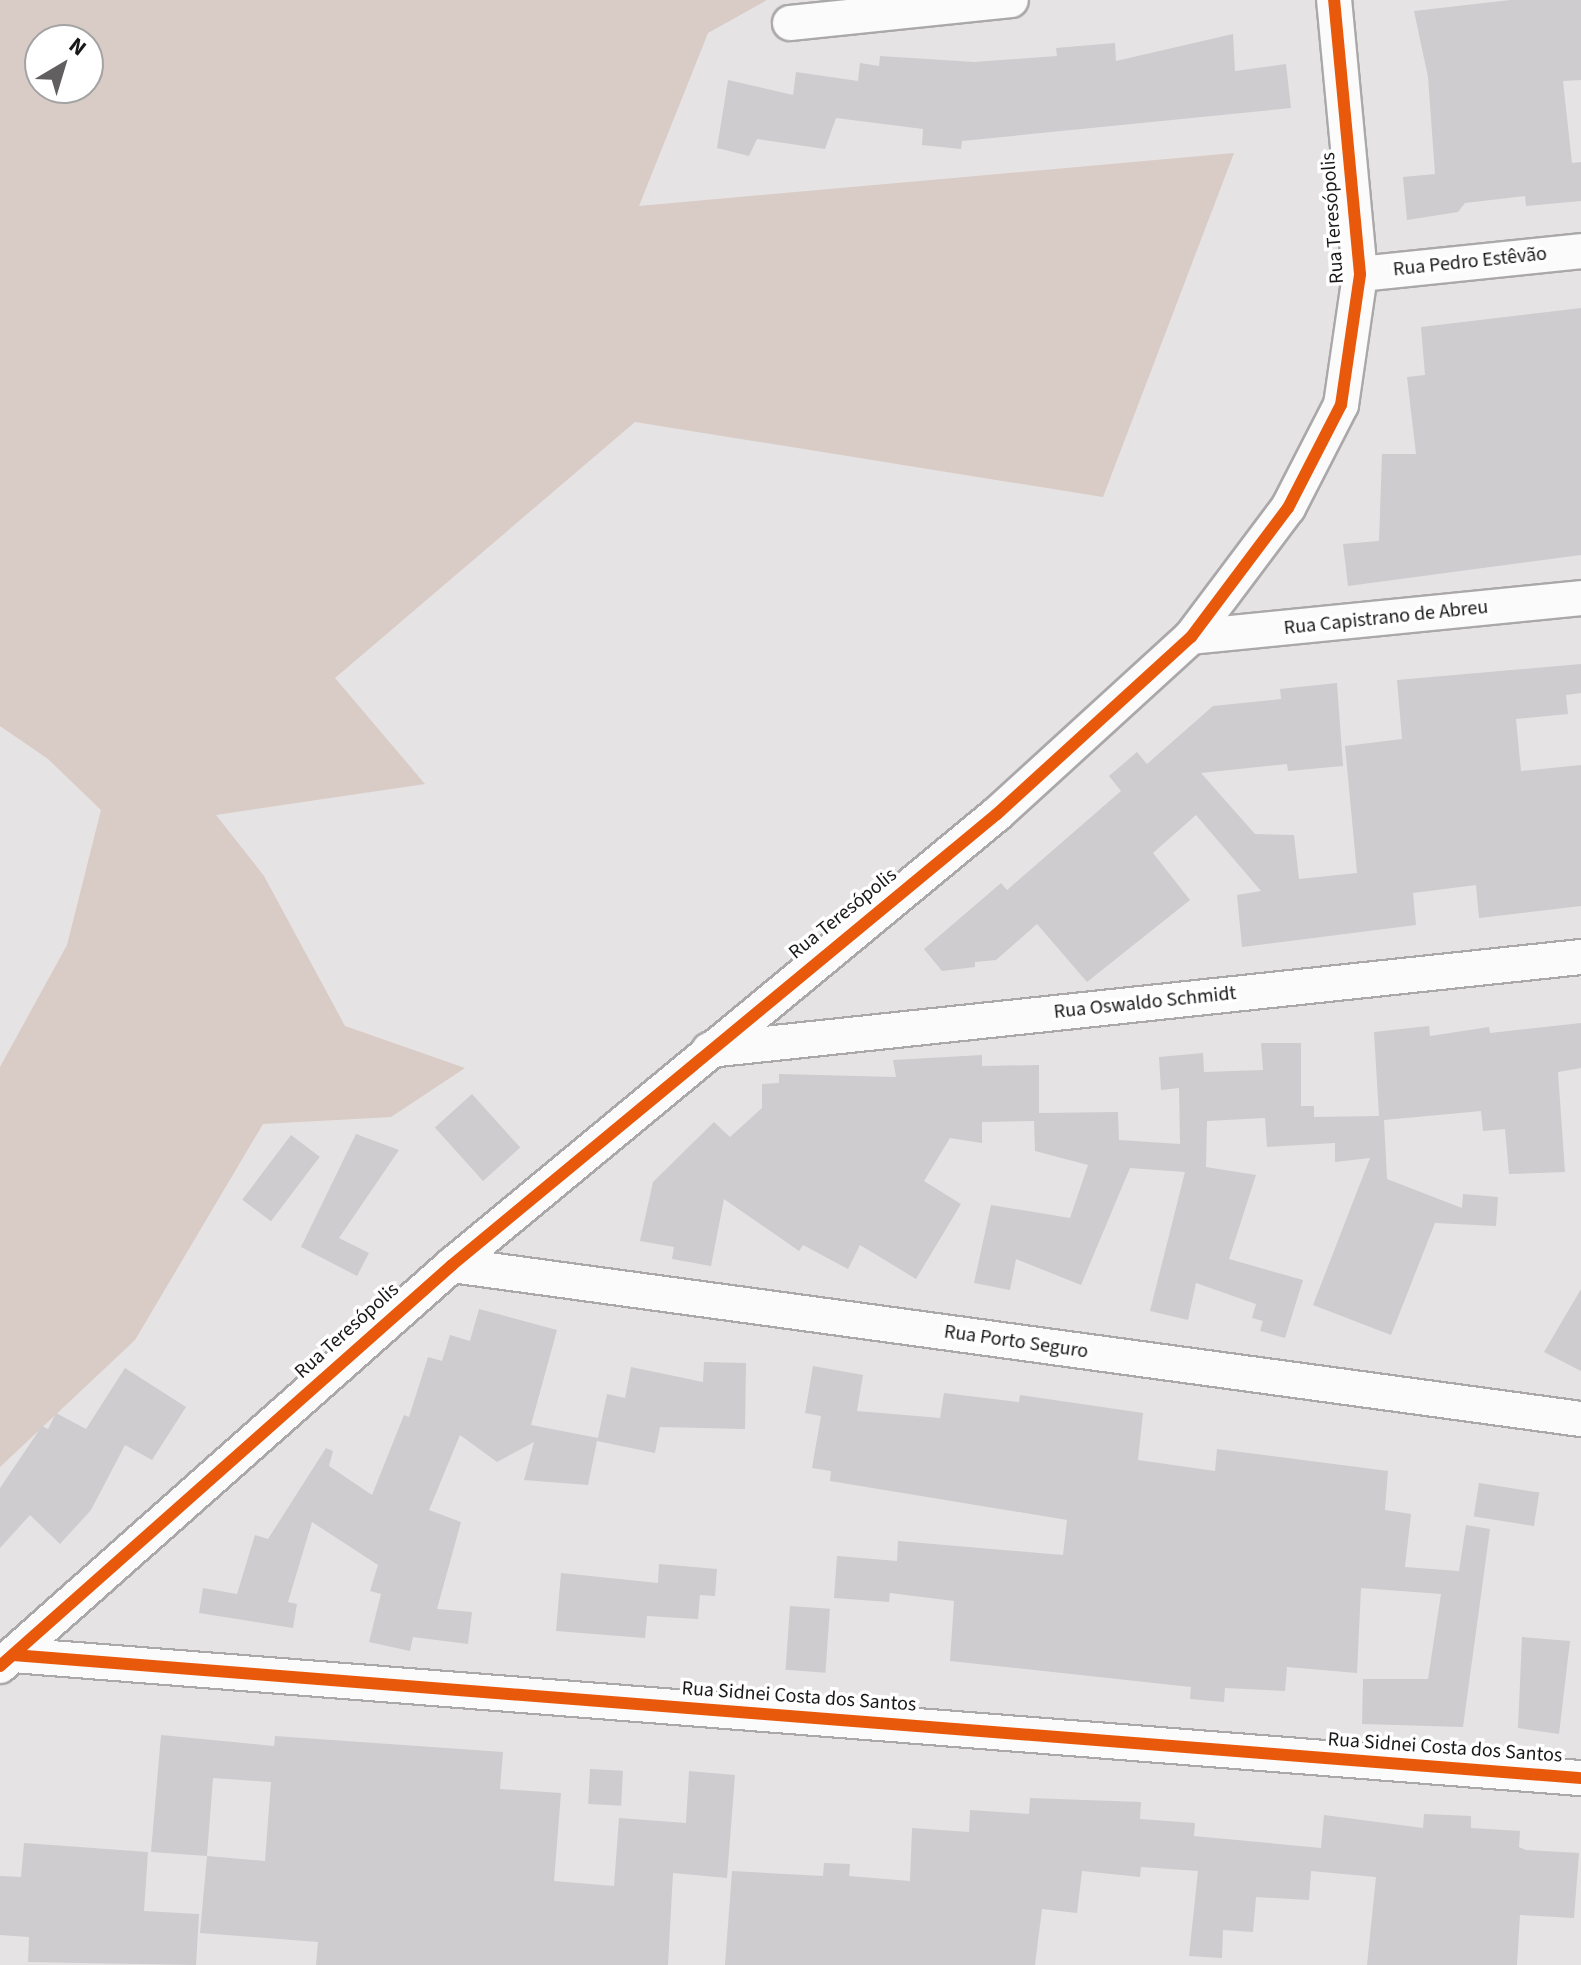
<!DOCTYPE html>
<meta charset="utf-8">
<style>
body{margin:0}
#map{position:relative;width:1581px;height:1965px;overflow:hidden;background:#e6e3e4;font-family:"Source Sans 3",sans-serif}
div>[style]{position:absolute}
.green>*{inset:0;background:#d9cbc5}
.building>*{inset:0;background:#ceccce;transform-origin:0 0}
.roads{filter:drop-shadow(2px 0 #aaa8a9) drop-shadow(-2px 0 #aaa8a9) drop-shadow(0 2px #aaa8a9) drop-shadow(0 -2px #aaa8a9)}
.minor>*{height:34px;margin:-17px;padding:0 17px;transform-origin:17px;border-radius:17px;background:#fbfbfb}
.cycleway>*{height:12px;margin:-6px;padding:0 6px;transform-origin:6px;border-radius:6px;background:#e8590c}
span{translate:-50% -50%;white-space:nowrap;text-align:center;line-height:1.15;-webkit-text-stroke:7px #fff;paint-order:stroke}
.street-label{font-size:20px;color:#1a1819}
.north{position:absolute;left:24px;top:24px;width:80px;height:80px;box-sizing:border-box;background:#fff;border:2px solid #a3a3a3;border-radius:50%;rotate:38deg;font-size:22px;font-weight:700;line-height:32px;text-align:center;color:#1a1819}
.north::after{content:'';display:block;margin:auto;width:28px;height:36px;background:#615f60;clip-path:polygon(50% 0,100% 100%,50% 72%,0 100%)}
</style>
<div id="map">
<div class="green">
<i style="clip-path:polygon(evenodd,0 0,767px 0,708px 33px,639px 206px,1234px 153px,1103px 497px,635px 422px,335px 678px,425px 784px,216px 815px,264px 876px,345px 1026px,465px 1068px,391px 1117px,263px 1124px,135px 1340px,0 1467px,0 1067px,67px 945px,101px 810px,48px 759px,0 726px,0 0,40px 40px,88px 40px,88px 88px,40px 88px,40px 40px)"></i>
</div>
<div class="building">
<i style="clip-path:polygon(1510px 0,1581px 0,1581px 80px,1563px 81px,1572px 163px,1581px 162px,1581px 201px,1526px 206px,1525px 196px,1465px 203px,1458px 212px,1407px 220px,1403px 177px,1435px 174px,1428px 77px,1414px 11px)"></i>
<i style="clip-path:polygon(1233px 34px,1235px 71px,1286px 64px,1291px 108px,962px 141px,961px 149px,922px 145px,923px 129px,836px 118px,825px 149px,757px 139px,749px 156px,717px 148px,728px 80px,793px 95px,796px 72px,858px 81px,860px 63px,879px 66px,880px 56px,974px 62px,1057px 56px,1056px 48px,1115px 43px,1116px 61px)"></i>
<i style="clip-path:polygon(1581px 308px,1581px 555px,1348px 586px,1343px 544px,1379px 541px,1382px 454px,1416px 454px,1407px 377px,1425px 375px,1421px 327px)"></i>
<i style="clip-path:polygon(1581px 664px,1581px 693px,1566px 695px,1568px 714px,1516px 719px,1521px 771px,1581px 765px,1581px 906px,1479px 918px,1476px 885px,1413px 893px,1416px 925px,1242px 947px,1237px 895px,1261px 891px,1196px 815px,1153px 853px,1190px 900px,1087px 982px,1037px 924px,996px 960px,975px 962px,975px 967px,942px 971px,924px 949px,1001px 883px,1007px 890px,1121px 791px,1109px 776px,1137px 752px,1147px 764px,1213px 706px,1281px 699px,1280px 689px,1337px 683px,1343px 766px,1288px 771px,1287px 764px,1201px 773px,1255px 834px,1294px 835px,1299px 879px,1357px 873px,1345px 746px,1402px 739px,1397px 680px)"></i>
<i style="clip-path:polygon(1581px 1023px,1581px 1068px,1558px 1072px,1565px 1172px,1509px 1174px,1505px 1129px,1483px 1131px,1481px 1111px,1384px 1120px,1387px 1179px,1462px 1208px,1463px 1194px,1498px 1197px,1496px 1226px,1435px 1223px,1391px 1335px,1313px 1305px,1370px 1158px,1335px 1162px,1335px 1143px,1267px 1147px,1265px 1118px,1207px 1121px,1206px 1167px,1256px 1175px,1229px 1259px,1303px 1280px,1285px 1338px,1260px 1331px,1263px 1321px,1252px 1318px,1256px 1304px,1196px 1283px,1188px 1320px,1150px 1311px,1185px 1172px,1130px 1168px,1081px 1285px,1016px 1259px,1010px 1290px,974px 1283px,991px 1205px,1070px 1218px,1088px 1165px,1035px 1151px,1034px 1121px,982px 1122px,982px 1143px,950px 1138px,924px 1181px,961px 1204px,916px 1279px,860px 1245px,848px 1269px,803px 1245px,799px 1251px,724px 1199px,711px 1266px,672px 1259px,674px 1247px,640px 1241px,653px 1182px,714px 1122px,730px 1137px,762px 1108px,762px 1084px,779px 1083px,779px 1074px,896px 1077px,893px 1060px,982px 1055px,982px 1066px,1039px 1065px,1039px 1113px,1118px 1112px,1119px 1140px,1180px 1144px,1179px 1088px,1161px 1090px,1159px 1057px,1203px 1053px,1204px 1072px,1263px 1070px,1261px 1043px,1301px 1043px,1301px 1106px,1314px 1106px,1314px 1117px,1379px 1116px,1374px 1032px,1429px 1026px,1430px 1036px,1489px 1027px,1490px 1033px)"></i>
<i style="left:472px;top:1094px;width:72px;height:50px;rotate:48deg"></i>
<i style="clip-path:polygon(356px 1134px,399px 1150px,339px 1238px,369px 1253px,357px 1276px,301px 1247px)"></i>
<i style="left:291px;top:1135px;width:36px;height:81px;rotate:37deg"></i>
<i style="clip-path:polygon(1581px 1289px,1581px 1371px,1544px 1352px)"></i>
<i style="clip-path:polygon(479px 1309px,557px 1330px,531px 1425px,598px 1438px,607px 1394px,625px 1398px,631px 1367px,703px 1382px,704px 1362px,746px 1363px,745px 1429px,660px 1427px,655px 1453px,597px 1441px,588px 1485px,524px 1480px,534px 1442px,497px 1462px,460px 1435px,429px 1510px,461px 1522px,437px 1609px,472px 1612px,468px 1644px,413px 1637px,410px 1651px,369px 1642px,381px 1594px,370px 1591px,378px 1565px,312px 1522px,288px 1602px,297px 1604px,293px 1628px,199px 1613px,203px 1588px,237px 1594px,255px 1535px,268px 1539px,326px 1448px,333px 1451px,329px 1466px,372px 1495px,404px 1415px,409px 1417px,428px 1357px,442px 1361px,450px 1335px,470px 1341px)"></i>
<i style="clip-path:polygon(813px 1366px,863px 1375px,857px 1411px,940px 1418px,944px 1393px,1019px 1402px,1020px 1395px,1143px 1413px,1138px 1460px,1215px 1471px,1217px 1449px,1388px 1471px,1385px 1510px,1411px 1514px,1405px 1567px,1459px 1571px,1466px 1525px,1490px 1529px,1463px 1727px,1362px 1724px,1363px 1679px,1428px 1679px,1441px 1594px,1361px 1588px,1357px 1673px,1287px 1667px,1285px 1691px,1225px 1688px,1224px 1702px,1190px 1699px,1191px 1687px,950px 1661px,954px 1601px,890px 1593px,889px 1602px,834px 1598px,837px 1556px,897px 1561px,898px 1541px,1063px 1555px,1067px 1520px,830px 1481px,831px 1471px,812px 1468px,821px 1416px,805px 1413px)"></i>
<i style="clip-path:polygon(125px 1368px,186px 1407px,152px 1460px,125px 1445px,91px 1510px,60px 1544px,30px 1515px,0 1548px,0 1488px,42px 1426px,48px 1429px,56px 1413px,86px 1429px)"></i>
<i style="left:1479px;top:1483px;width:61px;height:34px;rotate:9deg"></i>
<i style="clip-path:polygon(659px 1564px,717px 1569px,715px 1596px,700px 1595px,698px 1619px,647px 1616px,645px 1638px,556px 1631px,561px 1573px,658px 1583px)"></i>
<i style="left:790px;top:1606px;width:40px;height:64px;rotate:4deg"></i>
<i style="clip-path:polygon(1522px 1637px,1570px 1641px,1559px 1734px,1518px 1728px)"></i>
<i style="clip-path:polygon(evenodd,161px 1735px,274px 1746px,275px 1736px,503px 1752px,500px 1789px,561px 1793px,554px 1881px,614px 1886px,619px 1818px,686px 1823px,689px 1771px,735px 1775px,727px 1878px,673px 1873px,668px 1965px,316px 1965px,318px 1942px,200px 1933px,207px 1856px,151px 1852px,161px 1735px,213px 1778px,271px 1782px,265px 1861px,207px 1856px,213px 1778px)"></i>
<i style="left:590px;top:1769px;width:33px;height:35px;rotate:3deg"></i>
<i style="clip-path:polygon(1030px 1798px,1141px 1802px,1140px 1819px,1195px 1823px,1194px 1836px,1321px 1848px,1324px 1815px,1423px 1828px,1424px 1814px,1471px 1816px,1471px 1828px,1520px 1831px,1519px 1847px,1526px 1850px,1579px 1853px,1574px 1918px,1520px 1915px,1517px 1965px,1367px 1965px,1376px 1877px,1311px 1871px,1309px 1900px,1256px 1897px,1253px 1932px,1223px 1930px,1222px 1958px,1189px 1956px,1198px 1871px,1141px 1867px,1140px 1877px,1082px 1871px,1077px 1913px,1042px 1909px,1035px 1965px,725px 1965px,732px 1871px,823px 1876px,824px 1863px,850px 1864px,849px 1876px,910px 1881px,912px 1828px,969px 1832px,970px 1810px,1029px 1814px)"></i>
<i style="clip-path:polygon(24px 1843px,148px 1852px,144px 1911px,199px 1914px,196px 1965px,28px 1962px,29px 1937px,0 1935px,0 1876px,21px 1877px)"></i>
</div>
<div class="roads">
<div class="minor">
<i style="left:790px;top:23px;width:222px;rotate:-5.9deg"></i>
<i style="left:1360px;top:274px;width:222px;rotate:-5.9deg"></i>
<i style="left:1191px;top:637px;width:392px;rotate:-5.7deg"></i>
<i style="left:709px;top:1050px;width:877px;rotate:-6.09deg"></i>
<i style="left:452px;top:1265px;width:1139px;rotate:7.77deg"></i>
<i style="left:13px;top:1655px;width:1573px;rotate:4.49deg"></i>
<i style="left:0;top:1666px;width:604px;rotate:-41.58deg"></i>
<i style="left:452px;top:1265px;width:707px;rotate:-39.61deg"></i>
<i style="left:997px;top:814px;width:263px;rotate:-42.4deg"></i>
<i style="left:1191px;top:637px;width:161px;rotate:-53.1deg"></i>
<i style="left:1288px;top:508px;width:116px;rotate:-62.8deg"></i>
<i style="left:1341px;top:405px;width:132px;rotate:-81.7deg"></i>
<i style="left:1360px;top:274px;width:275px;rotate:-95.4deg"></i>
</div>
</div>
<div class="cycleway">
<i style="left:13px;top:1655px;width:1573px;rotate:4.49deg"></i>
<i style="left:0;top:1666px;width:604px;rotate:-41.58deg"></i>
<i style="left:452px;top:1265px;width:707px;rotate:-39.61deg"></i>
<i style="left:997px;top:814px;width:263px;rotate:-42.4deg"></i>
<i style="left:1191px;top:637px;width:161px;rotate:-53.1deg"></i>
<i style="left:1288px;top:508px;width:116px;rotate:-62.8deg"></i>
<i style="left:1341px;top:405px;width:132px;rotate:-81.7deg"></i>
<i style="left:1360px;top:274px;width:275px;rotate:-95.4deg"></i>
</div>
<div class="street-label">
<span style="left:1333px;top:218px;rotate:-94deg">Rua Teresópolis</span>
<span style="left:1470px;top:262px;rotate:-6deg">Rua Pedro Estêvão</span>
<span style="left:1386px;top:618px;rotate:-6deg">Rua Capistrano de Abreu</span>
<span style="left:843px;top:914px;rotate:-39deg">Rua Teresópolis</span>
<span style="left:1145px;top:1003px;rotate:-6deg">Rua Oswaldo Schmidt</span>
<span style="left:347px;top:1331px;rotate:-42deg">Rua Teresópolis</span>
<span style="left:1016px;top:1342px;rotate:8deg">Rua Porto Seguro</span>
<span style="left:799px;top:1697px;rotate:4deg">Rua Sidnei Costa dos Santos</span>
<span style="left:1445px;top:1748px;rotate:4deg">Rua Sidnei Costa dos Santos</span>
</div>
<div class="north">N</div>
</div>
